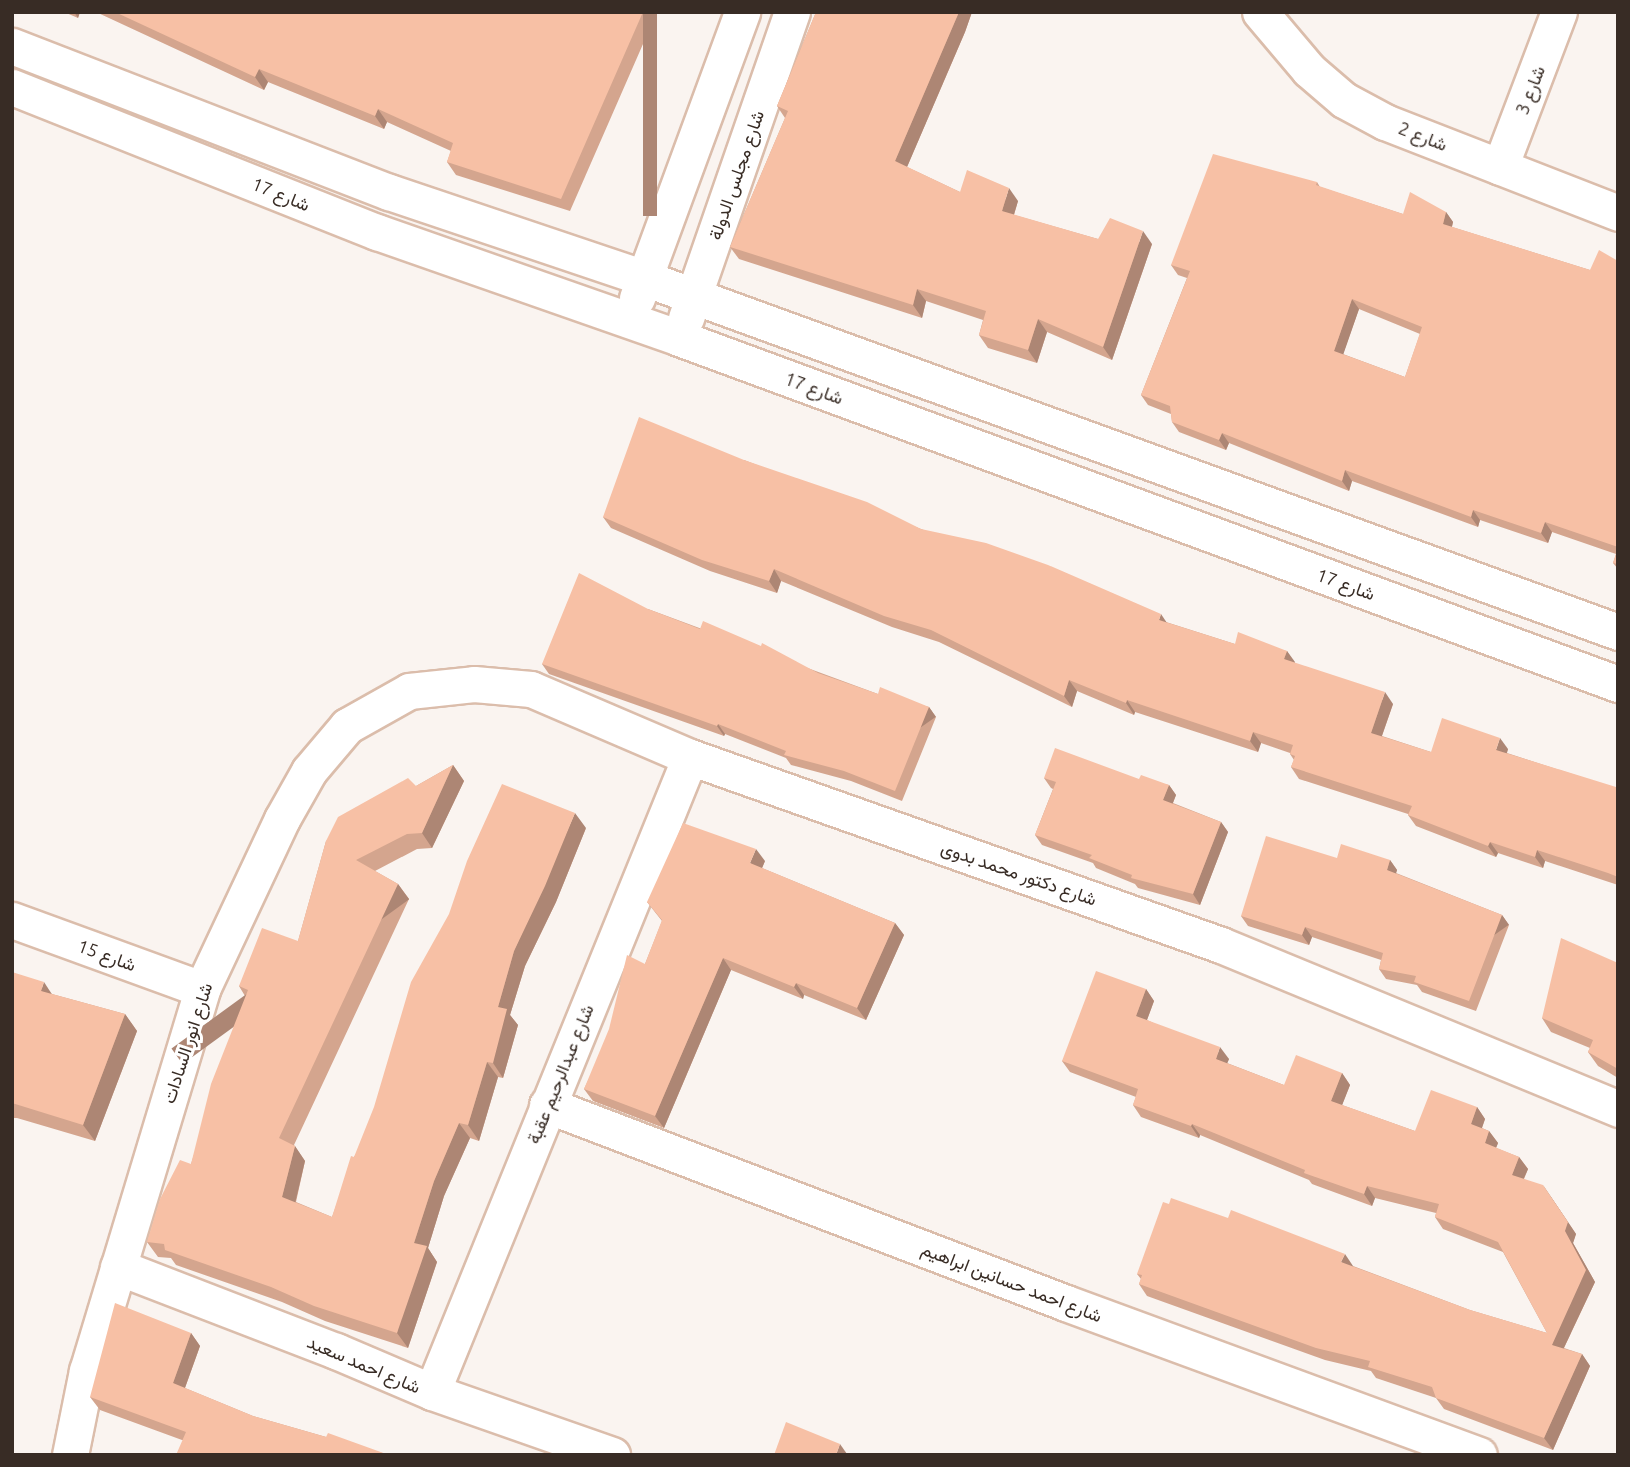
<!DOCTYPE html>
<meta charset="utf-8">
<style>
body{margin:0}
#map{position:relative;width:1630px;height:1467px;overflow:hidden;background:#faf4f0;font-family:Ubuntu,Vazirmatn,sans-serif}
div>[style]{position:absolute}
.roads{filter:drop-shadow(2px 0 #dbbdab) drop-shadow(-2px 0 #dbbdab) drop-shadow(0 2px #dbbdab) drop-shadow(0 -2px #dbbdab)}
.minor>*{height:35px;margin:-17.5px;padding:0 17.5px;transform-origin:17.5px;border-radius:17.5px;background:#fff}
.wall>*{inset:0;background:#d4a58e}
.shaded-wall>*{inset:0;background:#ad8674;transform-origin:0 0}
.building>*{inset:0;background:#f7c0a5}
span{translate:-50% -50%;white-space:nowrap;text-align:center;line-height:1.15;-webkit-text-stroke:6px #fff;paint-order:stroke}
.street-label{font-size:18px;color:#382c25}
.frame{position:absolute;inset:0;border:14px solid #382c25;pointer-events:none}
</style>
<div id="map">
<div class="roads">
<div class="minor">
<i style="left:1260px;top:12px;width:76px;rotate:49.8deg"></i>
<i style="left:1309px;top:70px;width:46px;rotate:40.6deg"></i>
<i style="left:1344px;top:100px;width:47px;rotate:28.2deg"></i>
<i style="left:1385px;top:122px;width:250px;rotate:21.3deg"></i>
<i style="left:12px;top:46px;width:404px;rotate:21.2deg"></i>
<i style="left:389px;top:192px;width:269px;rotate:18.6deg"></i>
<i style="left:644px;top:278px;width:1036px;rotate:19.97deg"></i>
<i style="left:12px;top:87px;width:393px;rotate:21.7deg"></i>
<i style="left:377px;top:232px;width:320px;rotate:19.3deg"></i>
<i style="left:679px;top:338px;width:1001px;rotate:20.23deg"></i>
<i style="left:1500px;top:167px;width:166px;rotate:-69.2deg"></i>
<i style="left:637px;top:298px;width:305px;rotate:-69.8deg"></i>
<i style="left:686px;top:318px;width:324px;rotate:-70.9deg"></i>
<i style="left:12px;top:920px;width:202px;rotate:20deg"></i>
<i style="left:547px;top:1105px;width:555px;rotate:20.88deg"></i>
<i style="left:1066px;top:1303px;width:440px;rotate:20.2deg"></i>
<i style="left:118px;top:1267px;width:234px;rotate:21.1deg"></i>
<i style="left:336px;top:1351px;width:104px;rotate:23.1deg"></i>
<i style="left:432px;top:1392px;width:191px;rotate:19.3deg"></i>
<i style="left:432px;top:1392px;width:685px;rotate:-67.89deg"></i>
<i style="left:70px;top:1455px;width:86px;rotate:-78.6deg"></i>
<i style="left:87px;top:1371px;width:399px;rotate:-73.2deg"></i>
<i style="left:202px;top:989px;width:188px;rotate:-64.8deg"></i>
<i style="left:282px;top:819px;width:55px;rotate:-60.6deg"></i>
<i style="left:309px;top:771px;width:59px;rotate:-49.8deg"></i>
<i style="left:347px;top:726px;width:71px;rotate:-29.4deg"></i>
<i style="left:409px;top:691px;width:65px;rotate:-6.1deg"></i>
<i style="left:474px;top:684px;width:57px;rotate:5deg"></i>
<i style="left:531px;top:689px;width:173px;rotate:23.2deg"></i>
<i style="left:690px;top:757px;width:563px;rotate:19.5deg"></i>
<i style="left:1221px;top:945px;width:430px;rotate:22.4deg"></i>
</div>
</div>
<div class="wall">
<i style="clip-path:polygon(64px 12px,80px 12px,78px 18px)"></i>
<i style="clip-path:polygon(96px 12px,657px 12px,570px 211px,456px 175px,447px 162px,451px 151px,387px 122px,384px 129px,268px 82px,264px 90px)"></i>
<i style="clip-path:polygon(816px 12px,972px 12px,965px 32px,907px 167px,960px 192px,1018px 201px,1014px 215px,1098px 239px,1152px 244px,1112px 360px,1047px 332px,1037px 363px,988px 348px,979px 335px,983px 320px,926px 301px,922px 318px,739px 259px,730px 247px,785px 118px,777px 106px)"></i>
<i style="clip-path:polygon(evenodd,1317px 182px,1320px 187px,1403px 214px,1446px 212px,1453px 222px,1452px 227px,1590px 270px,1618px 261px,1618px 569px,1613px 563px,1616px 554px,1552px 532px,1548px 543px,1480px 520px,1478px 527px,1352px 481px,1349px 491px,1229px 443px,1226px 450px,1179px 432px,1172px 422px,1171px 414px,1148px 405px,1141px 395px,1187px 278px,1178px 275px,1171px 265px,1317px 182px,1359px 309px,1420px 334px,1405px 377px,1343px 354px,1359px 309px)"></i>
<i style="clip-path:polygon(744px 460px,921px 529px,1166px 622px,1235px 644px,1287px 651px,1294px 663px,1393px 704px,1382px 736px,1431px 752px,1508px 749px,1507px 753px,1618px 789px,1618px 885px,1545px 861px,1543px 868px,1498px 853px,1496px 857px,1416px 826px,1408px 815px,1408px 814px,1299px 779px,1291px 767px,1294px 760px,1290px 754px,1290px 753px,1261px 743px,1258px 752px,1135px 712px,1134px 715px,1077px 691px,1072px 707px,939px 642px,892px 627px,781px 581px,777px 593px,710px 571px,611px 528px,603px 517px)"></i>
<i style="clip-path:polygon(648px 609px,878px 694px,929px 707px,936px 717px,902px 801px,851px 781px,791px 765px,786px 758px,725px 734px,724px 736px,549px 674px,542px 664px)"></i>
<i style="clip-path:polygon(453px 765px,464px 781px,432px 848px,417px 849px,375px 871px,398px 884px,409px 899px,294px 1145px,305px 1161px,296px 1202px,332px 1217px,354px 1157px,586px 828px,556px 902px,525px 966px,510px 1015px,518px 1025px,503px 1078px,498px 1077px,479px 1141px,470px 1138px,444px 1196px,428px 1248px,437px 1262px,408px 1348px,325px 1321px,282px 1302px,176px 1265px,171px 1258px,158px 1257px,147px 1242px,191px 1164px,245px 996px,239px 986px,298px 941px,326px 841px,416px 786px)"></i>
<i style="clip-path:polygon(1044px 778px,1139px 779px,1169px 785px,1176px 795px,1173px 803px,1221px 822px,1228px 832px,1200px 905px,1138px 888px,1135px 884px,1096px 868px,1093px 863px,1042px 845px,1035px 835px,1053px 789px,1051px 788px)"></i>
<i style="clip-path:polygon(1337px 858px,1390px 860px,1397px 870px,1396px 873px,1502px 915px,1509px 925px,1476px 1011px,1422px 992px,1417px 985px,1386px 979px,1379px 969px,1381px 960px,1312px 937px,1309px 945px,1248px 926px,1241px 916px)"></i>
<i style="clip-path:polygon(765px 861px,762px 868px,895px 923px,904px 935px,866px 1020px,804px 995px,803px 999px,731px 970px,664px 1128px,593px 1101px,584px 1089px,645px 964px,662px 921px,647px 902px)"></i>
<i style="clip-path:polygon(1618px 963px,1618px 1078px,1598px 1066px,1588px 1052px,1590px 1048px,1551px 1032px,1542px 1018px)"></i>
<i style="clip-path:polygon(12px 972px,52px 994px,125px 1014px,137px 1031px,95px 1141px,17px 1118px,12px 1118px)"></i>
<i style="clip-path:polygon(1146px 989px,1154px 1001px,1147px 1020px,1229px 1059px,1227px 1063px,1284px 1085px,1342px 1073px,1350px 1085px,1342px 1105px,1415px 1131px,1477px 1107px,1485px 1119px,1482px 1128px,1489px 1131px,1498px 1143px,1496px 1148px,1519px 1157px,1528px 1169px,1524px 1179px,1551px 1197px,1576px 1234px,1573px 1243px,1595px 1282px,1564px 1348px,1582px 1354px,1590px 1366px,1553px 1450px,1444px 1409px,1436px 1398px,1376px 1378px,1371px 1371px,1325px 1360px,1147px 1296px,1139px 1284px,1141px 1279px,1137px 1274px,1353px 1266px,1470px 1310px,1547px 1333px,1503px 1252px,1443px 1229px,1435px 1217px,1436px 1213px,1375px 1198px,1372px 1206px,1312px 1184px,1309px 1180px,1200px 1135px,1199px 1138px,1141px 1117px,1133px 1105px,1136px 1097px,1070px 1072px,1062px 1061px)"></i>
<i style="clip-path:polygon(191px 1333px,200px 1346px,185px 1388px,253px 1416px,389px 1455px,182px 1440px,100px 1410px,90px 1397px)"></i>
</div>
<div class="shaded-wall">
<i style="clip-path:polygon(74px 12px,80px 12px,78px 18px)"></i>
<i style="left:643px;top:12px;width:14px;height:204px"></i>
<i style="clip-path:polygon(959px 12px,972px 12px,965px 32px,904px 174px,895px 161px)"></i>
<i style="clip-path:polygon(259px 69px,268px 82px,264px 90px,255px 77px)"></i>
<i style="clip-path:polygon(378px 109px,387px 122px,384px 129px,375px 116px)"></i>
<i style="clip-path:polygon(1009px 188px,1018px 201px,1011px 224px,1002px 211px)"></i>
<i style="clip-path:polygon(1446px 212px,1453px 222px,1450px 234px,1443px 224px)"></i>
<i style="clip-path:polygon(1143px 231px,1152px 244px,1112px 360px,1103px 347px)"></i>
<i style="clip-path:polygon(917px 289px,926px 301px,922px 318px,913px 305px)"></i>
<i style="clip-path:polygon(1352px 299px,1359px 309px,1341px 361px,1334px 351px)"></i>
<i style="clip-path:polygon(1038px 319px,1047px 332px,1037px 363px,1028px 350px)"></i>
<i style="clip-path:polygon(1222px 433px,1229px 443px,1226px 450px,1219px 440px)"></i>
<i style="clip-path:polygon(1345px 470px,1352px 481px,1349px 491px,1342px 481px)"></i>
<i style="clip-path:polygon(1473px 510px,1480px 520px,1478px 527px,1471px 517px)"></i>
<i style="clip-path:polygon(1545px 522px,1552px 532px,1548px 543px,1541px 533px)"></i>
<i style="clip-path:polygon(774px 569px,781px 581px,777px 593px,769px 581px)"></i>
<i style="clip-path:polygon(1161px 614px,1169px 626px,1159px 620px)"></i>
<i style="clip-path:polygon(1287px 651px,1295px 662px,1292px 671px,1284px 659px)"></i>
<i style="clip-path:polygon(1069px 680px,1077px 691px,1072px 707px,1064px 696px)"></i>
<i style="clip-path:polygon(1385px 692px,1393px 704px,1379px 744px,1371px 733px)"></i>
<i style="clip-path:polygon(1127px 700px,1135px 712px,1134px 715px,1126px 703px)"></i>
<i style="left:929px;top:707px;width:12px;height:91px;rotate:55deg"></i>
<i style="clip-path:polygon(718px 724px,725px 734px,724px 736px,717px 726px)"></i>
<i style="clip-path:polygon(1253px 732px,1261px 743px,1258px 752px,1250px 741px)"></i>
<i style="clip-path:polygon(1500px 738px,1508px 749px,1504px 761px,1496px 750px)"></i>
<i style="clip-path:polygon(453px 765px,464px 781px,432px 848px,422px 833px)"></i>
<i style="clip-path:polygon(1169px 785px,1176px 795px,1170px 810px,1163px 800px)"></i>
<i style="clip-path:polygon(575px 813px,586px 828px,556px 902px,525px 966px,510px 1015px,518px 1025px,503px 1078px,493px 1063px,498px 1007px,514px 951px)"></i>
<i style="clip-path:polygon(1221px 822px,1228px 832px,1200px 905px,1193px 894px)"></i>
<i style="clip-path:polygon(1490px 842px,1498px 853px,1496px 857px,1488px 846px)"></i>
<i style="clip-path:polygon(756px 849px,765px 861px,759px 875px,750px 863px)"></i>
<i style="clip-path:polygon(1537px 850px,1545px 861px,1543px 868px,1535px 857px)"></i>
<i style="clip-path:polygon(1390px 860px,1397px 870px,1394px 880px,1387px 870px)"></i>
<i style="left:398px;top:884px;width:19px;height:280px;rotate:54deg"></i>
<i style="left:1502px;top:915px;width:12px;height:92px;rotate:55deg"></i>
<i style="clip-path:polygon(895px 923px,904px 935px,866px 1020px,857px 1008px)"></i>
<i style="clip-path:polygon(1305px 927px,1312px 937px,1309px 945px,1302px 935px)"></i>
<i style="clip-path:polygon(723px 958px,731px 970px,664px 1128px,655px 1116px)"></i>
<i style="clip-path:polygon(44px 982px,55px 999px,41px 991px)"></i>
<i style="clip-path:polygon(796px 983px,804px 995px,803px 999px,794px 987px)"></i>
<i style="clip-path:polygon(1146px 989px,1154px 1001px,1144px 1028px,1136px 1016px)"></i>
<i style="clip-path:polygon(125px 1014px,137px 1031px,95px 1141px,83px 1125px)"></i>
<i style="clip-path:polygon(1220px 1047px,1229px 1059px,1224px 1071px,1216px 1059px)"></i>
<i style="clip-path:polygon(487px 1062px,498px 1077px,479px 1141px,468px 1125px)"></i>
<i style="clip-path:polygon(1342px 1073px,1350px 1085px,1339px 1113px,1331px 1101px)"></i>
<i style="clip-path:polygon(1477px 1107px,1485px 1119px,1479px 1136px,1471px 1124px)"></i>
<i style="clip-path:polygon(459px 1123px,470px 1138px,444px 1196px,428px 1248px,437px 1262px,408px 1348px,397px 1333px,414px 1243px,434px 1181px)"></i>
<i style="clip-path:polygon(1192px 1124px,1200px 1135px,1199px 1138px,1191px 1126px)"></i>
<i style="clip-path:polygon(1489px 1131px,1498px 1143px,1493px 1155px,1485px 1143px)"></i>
<i style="clip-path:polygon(295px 1146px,305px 1161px,293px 1212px,282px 1197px)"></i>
<i style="clip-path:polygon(1519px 1157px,1528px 1169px,1520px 1187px,1512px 1175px)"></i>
<i style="clip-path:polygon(1543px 1185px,1576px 1234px,1573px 1243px,1595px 1282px,1560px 1356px,1552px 1345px,1565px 1231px)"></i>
<i style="clip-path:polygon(1367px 1186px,1375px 1198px,1372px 1206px,1364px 1194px)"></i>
<i style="clip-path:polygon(1345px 1254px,1353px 1266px,1350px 1274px,1341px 1262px)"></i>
<i style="clip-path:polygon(191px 1333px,200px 1346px,182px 1396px,173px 1383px)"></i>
<i style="clip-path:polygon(1582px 1354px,1590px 1366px,1553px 1450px,1544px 1438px)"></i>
<i style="clip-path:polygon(840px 1444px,847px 1454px,847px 1455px,836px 1455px)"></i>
</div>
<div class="building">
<i style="clip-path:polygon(115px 12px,643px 12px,561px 199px,447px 162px,453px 143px,378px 109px,375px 116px,259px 69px,255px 77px)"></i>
<i style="clip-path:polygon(816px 12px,959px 12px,895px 161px,960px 192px,967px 170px,1009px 188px,1002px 211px,1098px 239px,1110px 218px,1143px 231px,1103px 347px,1038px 319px,1028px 350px,979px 335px,986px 311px,917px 289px,913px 305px,730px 247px,788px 111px,777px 106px)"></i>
<i style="clip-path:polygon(evenodd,1213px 154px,1317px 182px,1316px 185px,1403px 214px,1410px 192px,1446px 212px,1443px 224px,1590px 270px,1599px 250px,1618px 261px,1618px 547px,1545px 522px,1541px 533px,1473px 510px,1471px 517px,1345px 470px,1342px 481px,1222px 433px,1219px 440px,1172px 422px,1170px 406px,1141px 395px,1190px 271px,1171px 265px,1213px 154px,1352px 299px,1422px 327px,1405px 377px,1334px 351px,1352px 299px)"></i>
<i style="clip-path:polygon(639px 417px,744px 460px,867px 502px,921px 529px,986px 543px,1048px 565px,1161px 614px,1159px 620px,1235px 644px,1238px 632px,1287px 651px,1284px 659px,1385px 692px,1371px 733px,1431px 752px,1442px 718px,1500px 738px,1496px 750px,1616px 787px,1618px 789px,1618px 877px,1608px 873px,1537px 850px,1535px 857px,1490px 842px,1488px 846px,1408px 815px,1412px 806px,1291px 767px,1295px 756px,1290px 754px,1293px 745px,1253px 732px,1250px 741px,1127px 700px,1126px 703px,1069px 680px,1064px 696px,931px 630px,884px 616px,774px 569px,769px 581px,702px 560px,603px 517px)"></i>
<i style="clip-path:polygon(1618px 548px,1618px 564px,1613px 563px)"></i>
<i style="clip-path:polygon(579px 573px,648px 609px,700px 629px,703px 621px,761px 646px,762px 643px,818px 673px,878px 694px,880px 687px,929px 707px,895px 791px,844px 771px,784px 755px,786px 751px,718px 724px,717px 726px,542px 664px)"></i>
<i style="clip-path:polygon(1055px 748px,1139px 779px,1141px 775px,1169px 785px,1163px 800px,1221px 822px,1193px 894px,1131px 878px,1132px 875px,1089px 858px,1092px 855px,1035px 835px,1056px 782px,1044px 778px)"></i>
<i style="clip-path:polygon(453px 765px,422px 833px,407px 834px,356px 860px,398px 884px,279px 1138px,295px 1146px,282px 1197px,332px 1217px,351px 1156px,354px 1157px,374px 1107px,411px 982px,449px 914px,467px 861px,502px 784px,575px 813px,545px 886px,514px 951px,498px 1007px,507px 1009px,493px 1063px,487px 1062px,468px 1125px,459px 1123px,434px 1181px,414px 1243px,427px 1246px,397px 1333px,314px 1306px,271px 1287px,165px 1250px,164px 1244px,147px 1242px,160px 1199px,180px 1160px,191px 1164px,211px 1084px,248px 990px,239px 986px,262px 928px,298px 941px,326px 841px,338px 817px,408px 778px,416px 786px)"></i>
<i style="clip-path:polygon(683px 823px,756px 849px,750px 863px,895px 923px,857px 1008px,796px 983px,794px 987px,723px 958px,655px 1116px,584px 1089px,609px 1029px,627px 955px,645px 964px,662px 920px,647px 902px)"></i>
<i style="clip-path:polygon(1266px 836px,1337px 858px,1341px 844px,1390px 860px,1387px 870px,1502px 915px,1469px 1001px,1414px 982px,1416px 976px,1379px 969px,1383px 953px,1305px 927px,1302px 935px,1241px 916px)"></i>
<i style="clip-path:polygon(1561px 938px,1618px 963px,1618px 1069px,1588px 1052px,1593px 1040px,1542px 1018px)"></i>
<i style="clip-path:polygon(1096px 971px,1146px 989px,1136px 1016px,1220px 1047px,1216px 1059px,1284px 1085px,1296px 1055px,1342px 1073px,1331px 1101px,1415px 1131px,1431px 1090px,1477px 1107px,1471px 1124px,1489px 1131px,1485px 1143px,1519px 1157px,1512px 1175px,1543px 1185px,1568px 1222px,1565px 1231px,1586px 1270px,1552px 1345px,1582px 1354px,1544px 1438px,1436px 1398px,1432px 1387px,1368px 1367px,1370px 1361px,1316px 1348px,1139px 1284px,1142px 1275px,1137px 1274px,1163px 1202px,1169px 1204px,1171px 1198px,1228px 1218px,1231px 1210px,1345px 1254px,1341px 1262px,1470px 1310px,1547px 1333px,1498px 1242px,1435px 1217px,1439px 1204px,1367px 1186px,1364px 1194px,1304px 1173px,1305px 1170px,1192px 1124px,1191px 1126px,1133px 1105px,1138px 1089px,1062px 1061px)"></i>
<i style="clip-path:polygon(12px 972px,44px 982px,41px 991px,125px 1014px,83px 1125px,12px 1103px)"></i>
<i style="clip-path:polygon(115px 1303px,191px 1333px,173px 1383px,253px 1416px,326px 1437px,328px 1433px,389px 1455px,176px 1455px,186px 1432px,90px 1397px)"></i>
<i style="clip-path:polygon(786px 1422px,840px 1444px,836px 1455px,774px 1455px)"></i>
</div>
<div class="street-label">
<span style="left:1530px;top:90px;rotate:-69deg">شارع 3</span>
<span style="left:1423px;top:136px;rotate:21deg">شارع 2</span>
<span style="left:736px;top:175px;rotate:-71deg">شارع مجلس الدولة</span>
<span style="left:281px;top:194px;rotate:22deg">شارع 17</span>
<span style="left:814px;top:388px;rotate:20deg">شارع 17</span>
<span style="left:1346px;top:584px;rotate:20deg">شارع 17</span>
<span style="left:1019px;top:873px;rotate:19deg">شارع دكتور محمد بدوى</span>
<span style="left:107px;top:955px;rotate:20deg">شارع 15</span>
<span style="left:187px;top:1043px;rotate:-72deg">شارع انور السادات</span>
<span style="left:560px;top:1074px;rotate:-68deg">شارع عبدالرحيم عقبة</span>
<span style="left:1012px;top:1282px;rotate:21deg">شارع احمد حسانين ابراهيم</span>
<span style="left:364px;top:1364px;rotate:23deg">شارع احمد سعيد</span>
</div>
<div class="frame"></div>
</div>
